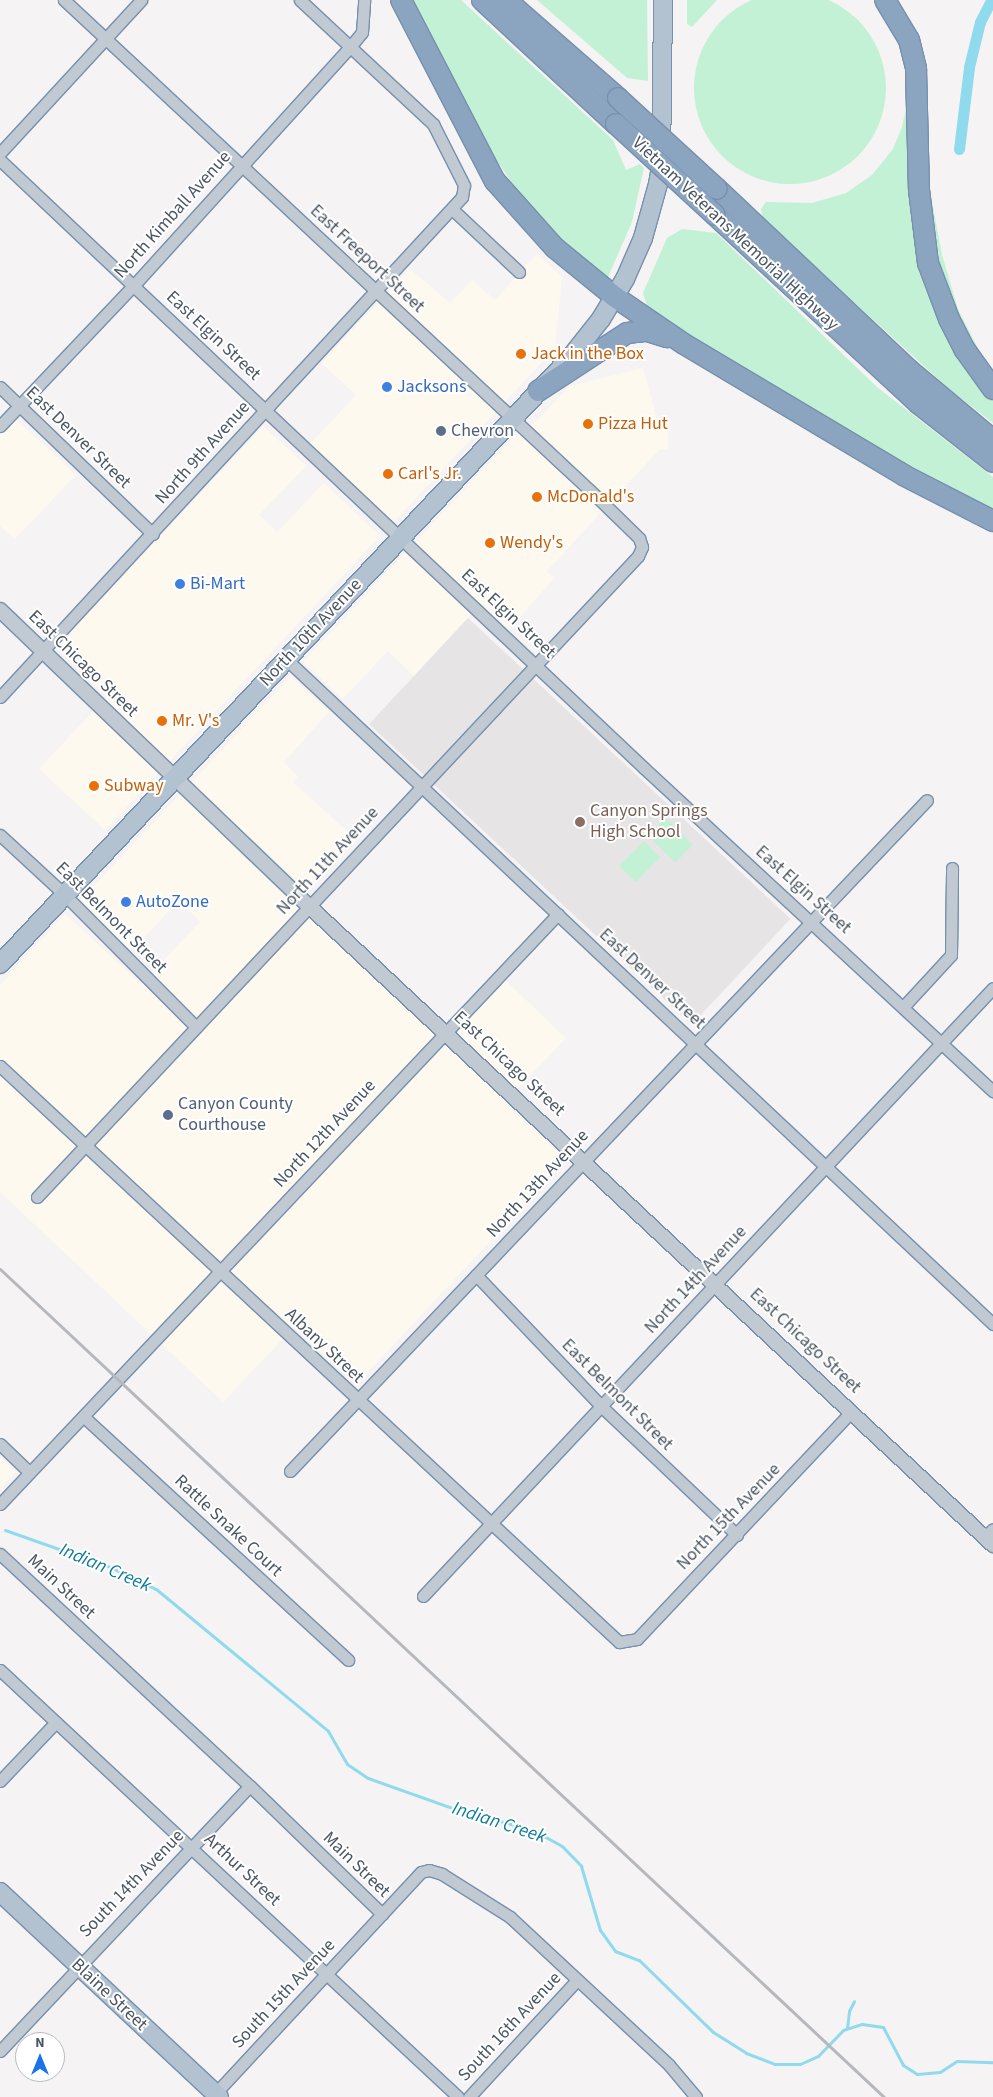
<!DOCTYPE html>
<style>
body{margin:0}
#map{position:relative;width:993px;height:2097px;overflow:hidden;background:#f5f3f3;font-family:"Source Sans 3",sans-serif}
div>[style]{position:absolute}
.commercial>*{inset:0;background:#fdf9ef}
.education>*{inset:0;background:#e6e4e5;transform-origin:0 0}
.green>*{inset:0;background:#c3f1d5;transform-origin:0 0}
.round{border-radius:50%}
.stream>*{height:3px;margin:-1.5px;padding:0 1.5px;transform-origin:1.5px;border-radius:1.5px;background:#90daee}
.canal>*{height:11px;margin:-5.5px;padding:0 5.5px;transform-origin:5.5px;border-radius:5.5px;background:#90daee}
.roads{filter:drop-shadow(1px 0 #7690ad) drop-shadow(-1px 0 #7690ad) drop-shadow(0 1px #7690ad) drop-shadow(0 -1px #7690ad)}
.minor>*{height:11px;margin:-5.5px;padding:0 5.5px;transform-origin:5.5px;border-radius:5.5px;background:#c1cad2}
.tertiary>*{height:14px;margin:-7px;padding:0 7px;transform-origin:7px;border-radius:7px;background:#c1cad2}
.primary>*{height:18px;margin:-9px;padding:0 9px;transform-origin:9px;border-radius:9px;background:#b3c2d1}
.motorway>*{height:20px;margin:-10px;padding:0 10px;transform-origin:10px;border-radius:10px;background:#8ba5c1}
.rail>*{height:3px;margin:-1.5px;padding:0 1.5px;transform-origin:1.5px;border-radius:1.5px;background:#b5b8bd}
.bridges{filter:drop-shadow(1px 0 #7690ad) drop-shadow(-1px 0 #7690ad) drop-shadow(0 1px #7690ad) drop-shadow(0 -1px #7690ad)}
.motorway-bridge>*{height:20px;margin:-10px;padding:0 10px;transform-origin:10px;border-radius:10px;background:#8ba5c1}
.dots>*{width:14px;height:14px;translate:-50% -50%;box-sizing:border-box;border:2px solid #fff;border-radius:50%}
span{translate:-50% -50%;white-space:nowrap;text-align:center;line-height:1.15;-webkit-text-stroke:4px #fff;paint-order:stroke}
.street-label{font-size:18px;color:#4a5661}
.food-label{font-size:18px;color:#c56008}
.left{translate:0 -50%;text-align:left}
.shop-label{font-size:18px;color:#366cbe}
.service-label{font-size:18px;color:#4e5e75}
.education-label{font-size:18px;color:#785e54}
.water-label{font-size:19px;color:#0c7c9b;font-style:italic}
.north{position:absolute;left:15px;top:2032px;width:50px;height:50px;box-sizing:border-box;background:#fff;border:1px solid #b7bbc0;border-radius:50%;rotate:0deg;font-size:14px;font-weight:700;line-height:20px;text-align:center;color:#4a5661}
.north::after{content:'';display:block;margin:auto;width:18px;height:22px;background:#1a73e8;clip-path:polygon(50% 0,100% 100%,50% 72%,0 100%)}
</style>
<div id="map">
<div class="commercial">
<i style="clip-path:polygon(537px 254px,562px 277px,555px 348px,394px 522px,310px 444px,356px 395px,321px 363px,410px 269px,450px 303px,472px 280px,495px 300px)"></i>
<i style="clip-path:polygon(643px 368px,658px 422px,668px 432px,668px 449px,659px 450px,547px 571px,554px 578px,509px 630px,481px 604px,414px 676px,388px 651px,343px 699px,303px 662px,510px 441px,538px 419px,570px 386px)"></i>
<i style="clip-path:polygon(16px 419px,76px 475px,15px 539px,0 526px,0 435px)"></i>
<i style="clip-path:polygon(263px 426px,306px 466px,259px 515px,277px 532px,324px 483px,380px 536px,105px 830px,39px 769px,107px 696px,56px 648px)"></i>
<i style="clip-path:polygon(291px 676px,329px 712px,284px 762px,298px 776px,293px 782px,357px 840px,308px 892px,246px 833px,233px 847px,445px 1045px,505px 980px,566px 1038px,505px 1102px,566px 1160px,356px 1385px,294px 1327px,223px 1402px,0 1192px,0 985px,65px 914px,141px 984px,200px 922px,179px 900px,132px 951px,80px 901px)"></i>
<i style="clip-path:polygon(0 1457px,16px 1472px,0 1489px)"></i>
</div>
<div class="education">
<i style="left:468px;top:618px;width:441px;height:145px;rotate:43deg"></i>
</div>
<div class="green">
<i class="round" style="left:694px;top:-8px;width:192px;height:192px"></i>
<i style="clip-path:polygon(411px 0,461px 0,613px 140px,626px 170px,640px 164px,644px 168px,632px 222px,608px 277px,601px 277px,527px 205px,485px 143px)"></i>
<i style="clip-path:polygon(537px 0,647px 0,648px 81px,627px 78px)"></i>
<i style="clip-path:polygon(687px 0,717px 0,692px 27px,687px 24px)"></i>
<i style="clip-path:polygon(907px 104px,914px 104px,942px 255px,958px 309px,993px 378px,993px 423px,948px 388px,763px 219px,761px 209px,766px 202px,812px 203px,846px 193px,872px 175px,893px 149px,902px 127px)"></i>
<i style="clip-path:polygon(682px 229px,716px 233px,877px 387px,993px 477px,993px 512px,959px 496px,668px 324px,647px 306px,643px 293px,667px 238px)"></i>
<i style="left:666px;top:818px;width:38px;height:25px;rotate:45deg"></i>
<i style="left:644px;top:841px;width:23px;height:35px;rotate:45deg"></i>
</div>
<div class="stream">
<i style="left:5px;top:1530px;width:111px;rotate:19.4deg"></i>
<i style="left:110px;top:1567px;width:51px;rotate:25.6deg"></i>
<i style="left:156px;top:1589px;width:223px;rotate:39.5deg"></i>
<i style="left:328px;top:1731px;width:38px;rotate:60deg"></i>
<i style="left:347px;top:1764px;width:25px;rotate:34deg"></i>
<i style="left:368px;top:1778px;width:92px;rotate:19.6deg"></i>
<i style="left:455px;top:1809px;width:81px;rotate:15.1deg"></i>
<i style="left:533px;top:1830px;width:33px;rotate:29deg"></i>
<i style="left:562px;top:1846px;width:28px;rotate:46deg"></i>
<i style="left:581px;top:1866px;width:67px;rotate:73.5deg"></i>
<i style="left:600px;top:1930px;width:26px;rotate:54deg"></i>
<i style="left:615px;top:1951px;width:26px;rotate:21deg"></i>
<i style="left:639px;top:1960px;width:103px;rotate:44.2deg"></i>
<i style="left:713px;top:2032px;width:39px;rotate:32deg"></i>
<i style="left:746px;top:2053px;width:31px;rotate:21deg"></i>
<i style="left:775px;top:2064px;width:25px"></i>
<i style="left:800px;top:2064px;width:20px;rotate:-24deg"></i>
<i style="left:818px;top:2056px;width:36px;rotate:-46deg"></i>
<i style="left:843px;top:2030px;width:20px;rotate:-18deg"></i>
<i style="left:862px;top:2024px;width:21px;rotate:8deg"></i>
<i style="left:883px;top:2027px;width:43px;rotate:62.2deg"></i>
<i style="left:903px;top:2065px;width:17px;rotate:33deg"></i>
<i style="left:917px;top:2074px;width:23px;rotate:-5deg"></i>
<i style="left:940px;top:2072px;width:20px;rotate:-33deg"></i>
<i style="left:957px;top:2061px;width:36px;rotate:2deg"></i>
<i style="left:847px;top:2028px;width:17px;rotate:-83deg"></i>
<i style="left:849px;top:2011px;width:11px;rotate:-63deg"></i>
</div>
<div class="canal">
<i style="left:959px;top:149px;width:83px;rotate:-83deg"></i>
<i style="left:969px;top:67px;width:46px;rotate:-76.3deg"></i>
<i style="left:980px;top:22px;width:25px;rotate:-63deg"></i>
</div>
<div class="roads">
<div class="minor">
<i style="left:0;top:153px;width:208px;rotate:-47.3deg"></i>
<i style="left:0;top:160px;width:886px;rotate:43.35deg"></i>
<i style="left:644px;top:768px;width:476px;rotate:42.8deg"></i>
<i style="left:452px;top:209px;width:92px;rotate:43.2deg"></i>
<i style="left:0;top:387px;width:212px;rotate:43.9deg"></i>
<i style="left:0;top:426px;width:195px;rotate:-46.5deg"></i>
<i style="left:134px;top:285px;width:321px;rotate:-47.8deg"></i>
<i style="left:350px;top:47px;width:19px;rotate:-51deg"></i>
<i style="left:362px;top:32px;width:32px;rotate:-86deg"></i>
<i style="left:286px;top:659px;width:971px;rotate:43.25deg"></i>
<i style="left:0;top:697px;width:681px;rotate:-47.26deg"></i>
<i style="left:462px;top:197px;width:12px;rotate:-81deg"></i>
<i style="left:464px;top:185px;width:68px;rotate:-116.9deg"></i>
<i style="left:433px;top:124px;width:182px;rotate:-137deg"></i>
<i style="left:0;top:835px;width:88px;rotate:42.7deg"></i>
<i style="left:65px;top:895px;width:186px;rotate:45.2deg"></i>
<i style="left:904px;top:1006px;width:69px;rotate:-47.3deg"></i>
<i style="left:951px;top:955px;width:87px;rotate:-89.3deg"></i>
<i style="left:0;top:1066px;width:846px;rotate:42.94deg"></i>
<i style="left:619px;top:1642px;width:18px;rotate:-9deg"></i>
<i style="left:637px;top:1639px;width:313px;rotate:-46.7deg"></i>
<i style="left:37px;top:1197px;width:879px;rotate:-46.84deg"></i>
<i style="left:638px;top:556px;width:10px;rotate:-66deg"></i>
<i style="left:642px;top:547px;width:9px;rotate:-108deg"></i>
<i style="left:639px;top:538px;width:59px;rotate:-135.7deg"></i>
<i style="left:597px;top:497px;width:729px;rotate:-137deg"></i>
<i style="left:476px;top:1275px;width:182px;rotate:46.3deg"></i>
<i style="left:602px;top:1407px;width:186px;rotate:43.5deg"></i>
<i style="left:84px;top:1417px;width:359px;rotate:42.6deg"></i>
<i style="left:0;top:1444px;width:40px;rotate:44deg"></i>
<i style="left:290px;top:1471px;width:925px;rotate:-46.49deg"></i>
<i style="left:0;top:1504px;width:812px;rotate:-46.6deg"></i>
<i style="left:985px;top:1537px;width:11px;rotate:-45deg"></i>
<i style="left:0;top:1554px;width:341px;rotate:42.9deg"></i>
<i style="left:250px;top:1786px;width:184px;rotate:44.1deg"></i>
<i style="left:423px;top:1596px;width:833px;rotate:-46.85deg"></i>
<i style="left:0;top:1670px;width:626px;rotate:42.99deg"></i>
<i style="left:0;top:1781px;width:81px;rotate:-46.5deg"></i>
<i style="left:0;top:2051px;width:364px;rotate:-46.7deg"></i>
<i style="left:212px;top:2097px;width:307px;rotate:-47.1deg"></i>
<i style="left:421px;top:1872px;width:8px;rotate:-14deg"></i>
<i style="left:429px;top:1870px;width:14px;rotate:17deg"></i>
<i style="left:442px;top:1874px;width:80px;rotate:32.3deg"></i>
<i style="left:510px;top:1917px;width:217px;rotate:42.9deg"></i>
<i style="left:669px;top:2065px;width:42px;rotate:49.8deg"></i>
<i style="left:469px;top:2097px;width:159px;rotate:-47.3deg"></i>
</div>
<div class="tertiary">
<i style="left:0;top:610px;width:429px;rotate:43.8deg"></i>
<i style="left:310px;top:907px;width:935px;rotate:43.05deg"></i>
</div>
<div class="primary">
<i style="left:0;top:964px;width:832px;rotate:-46.75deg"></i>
<i style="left:570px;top:358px;width:50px;rotate:-51.5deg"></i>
<i style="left:601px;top:319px;width:47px;rotate:-59deg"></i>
<i style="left:625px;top:279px;width:45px;rotate:-66.3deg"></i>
<i style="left:643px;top:238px;width:56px;rotate:-74.5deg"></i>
<i style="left:658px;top:184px;width:17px;rotate:-80deg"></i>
<i style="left:661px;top:167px;width:167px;rotate:-89.3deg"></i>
<i style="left:0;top:1892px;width:300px;rotate:43.1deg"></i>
</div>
<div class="motorway">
<i style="left:401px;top:0;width:204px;rotate:62.6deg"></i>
<i style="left:495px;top:181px;width:90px;rotate:48.2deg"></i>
<i style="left:555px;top:248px;width:77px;rotate:39.2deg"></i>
<i style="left:615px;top:297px;width:83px;rotate:34.3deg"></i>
<i style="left:684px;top:344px;width:257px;rotate:30.8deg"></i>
<i style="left:905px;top:476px;width:99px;rotate:27.1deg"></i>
<i style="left:482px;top:0;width:183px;rotate:42.8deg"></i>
<i style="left:506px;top:0;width:149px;rotate:41.2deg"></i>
<i style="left:885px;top:0;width:47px;rotate:59deg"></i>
<i style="left:909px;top:40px;width:30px;rotate:76deg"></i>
<i style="left:916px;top:69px;width:121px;rotate:88.6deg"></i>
<i style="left:919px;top:190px;width:74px;rotate:83deg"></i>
<i style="left:928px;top:263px;width:60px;rotate:69.4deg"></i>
<i style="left:949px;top:319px;width:35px;rotate:63deg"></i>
<i style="left:965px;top:350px;width:48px;rotate:54.3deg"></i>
<i style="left:717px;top:189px;width:262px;rotate:43.3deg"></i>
<i style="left:908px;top:369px;width:111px;rotate:39.9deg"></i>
<i style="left:715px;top:215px;width:277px;rotate:42.8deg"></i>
<i style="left:918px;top:403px;width:95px;rotate:38.2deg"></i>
<i style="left:538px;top:391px;width:106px;rotate:-33.1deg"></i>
<i style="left:627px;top:333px;width:20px;rotate:-6deg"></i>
<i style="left:647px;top:331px;width:21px;rotate:17deg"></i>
</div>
</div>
<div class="rail">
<i style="left:0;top:1269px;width:1211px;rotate:43.13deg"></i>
</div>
<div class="bridges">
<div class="motorway-bridge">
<i style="left:618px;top:98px;width:134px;rotate:42.6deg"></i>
<i style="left:616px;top:124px;width:134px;rotate:42.6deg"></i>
</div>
</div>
<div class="dots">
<i style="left:521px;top:354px;background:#e8710a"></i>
<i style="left:387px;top:387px;background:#3f7fe0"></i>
<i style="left:588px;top:424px;background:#e8710a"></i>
<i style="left:441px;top:431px;background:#5c6f8a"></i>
<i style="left:388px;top:474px;background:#e8710a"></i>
<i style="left:537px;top:497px;background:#e8710a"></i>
<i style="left:490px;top:543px;background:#e8710a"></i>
<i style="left:180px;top:584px;background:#3f7fe0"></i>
<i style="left:162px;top:721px;background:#e8710a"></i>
<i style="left:94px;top:786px;background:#e8710a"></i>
<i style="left:580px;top:822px;background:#8d6e63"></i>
<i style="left:126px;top:902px;background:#3f7fe0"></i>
<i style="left:168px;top:1115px;background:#5c6f8a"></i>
</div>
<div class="street-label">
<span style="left:173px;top:215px;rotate:-48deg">North Kimball Avenue</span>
<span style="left:735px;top:234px;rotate:43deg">Vietnam Veterans Memorial Highway</span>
<span style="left:367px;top:259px;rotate:43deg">East Freeport Street</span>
<span style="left:213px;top:336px;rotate:43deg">East Elgin Street</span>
<span style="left:78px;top:438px;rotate:44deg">East Denver Street</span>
<span style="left:203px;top:453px;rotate:-48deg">North 9th Avenue</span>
<span style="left:508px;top:614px;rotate:43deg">East Elgin Street</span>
<span style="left:311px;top:633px;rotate:-47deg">North 10th Avenue</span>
<span style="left:83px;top:664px;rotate:44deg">East Chicago Street</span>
<span style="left:328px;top:861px;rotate:-47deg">North 11th Avenue</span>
<span style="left:803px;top:890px;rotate:42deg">East Elgin Street</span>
<span style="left:111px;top:918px;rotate:45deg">East Belmont Street</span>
<span style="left:652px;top:979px;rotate:43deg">East Denver Street</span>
<span style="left:509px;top:1064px;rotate:43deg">East Chicago Street</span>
<span style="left:325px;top:1134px;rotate:-47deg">North 12th Avenue</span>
<span style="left:538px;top:1184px;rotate:-47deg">North 13th Avenue</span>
<span style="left:696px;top:1280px;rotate:-47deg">North 14th Avenue</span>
<span style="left:805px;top:1341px;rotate:43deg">East Chicago Street</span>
<span style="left:324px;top:1346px;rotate:43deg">Albany Street</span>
<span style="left:617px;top:1395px;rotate:45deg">East Belmont Street</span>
<span style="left:729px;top:1517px;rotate:-46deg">North 15th Avenue</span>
<span style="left:228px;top:1526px;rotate:43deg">Rattle Snake Court</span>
<span style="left:61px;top:1587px;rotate:43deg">Main Street</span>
<span style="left:356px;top:1865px;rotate:44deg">Main Street</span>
<span style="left:242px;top:1870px;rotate:43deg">Arthur Street</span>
<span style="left:132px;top:1884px;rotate:-46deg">South 14th Avenue</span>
<span style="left:284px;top:1994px;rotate:-47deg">South 15th Avenue</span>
<span style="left:109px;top:1995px;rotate:43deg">Blaine Street</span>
<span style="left:510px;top:2027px;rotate:-47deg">South 16th Avenue</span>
</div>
<div class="food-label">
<span class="left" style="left:531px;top:354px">Jack in the Box</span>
<span class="left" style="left:598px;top:424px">Pizza Hut</span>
<span class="left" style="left:398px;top:474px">Carl's Jr.</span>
<span class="left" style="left:547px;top:497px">McDonald's</span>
<span class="left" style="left:500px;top:543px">Wendy's</span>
<span class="left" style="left:172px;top:721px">Mr. V's</span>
<span class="left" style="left:104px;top:786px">Subway</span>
</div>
<div class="shop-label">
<span class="left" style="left:397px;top:387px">Jacksons</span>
<span class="left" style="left:190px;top:584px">Bi-Mart</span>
<span class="left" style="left:136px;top:902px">AutoZone</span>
</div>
<div class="service-label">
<span class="left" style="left:451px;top:431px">Chevron</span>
<span class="left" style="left:178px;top:1115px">Canyon County<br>Courthouse</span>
</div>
<div class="education-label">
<span class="left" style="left:590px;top:822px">Canyon Springs<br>High School</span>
</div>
<div class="water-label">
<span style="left:105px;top:1568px;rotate:23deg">Indian Creek</span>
<span style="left:499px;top:1823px;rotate:18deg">Indian Creek</span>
</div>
<div class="north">N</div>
</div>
